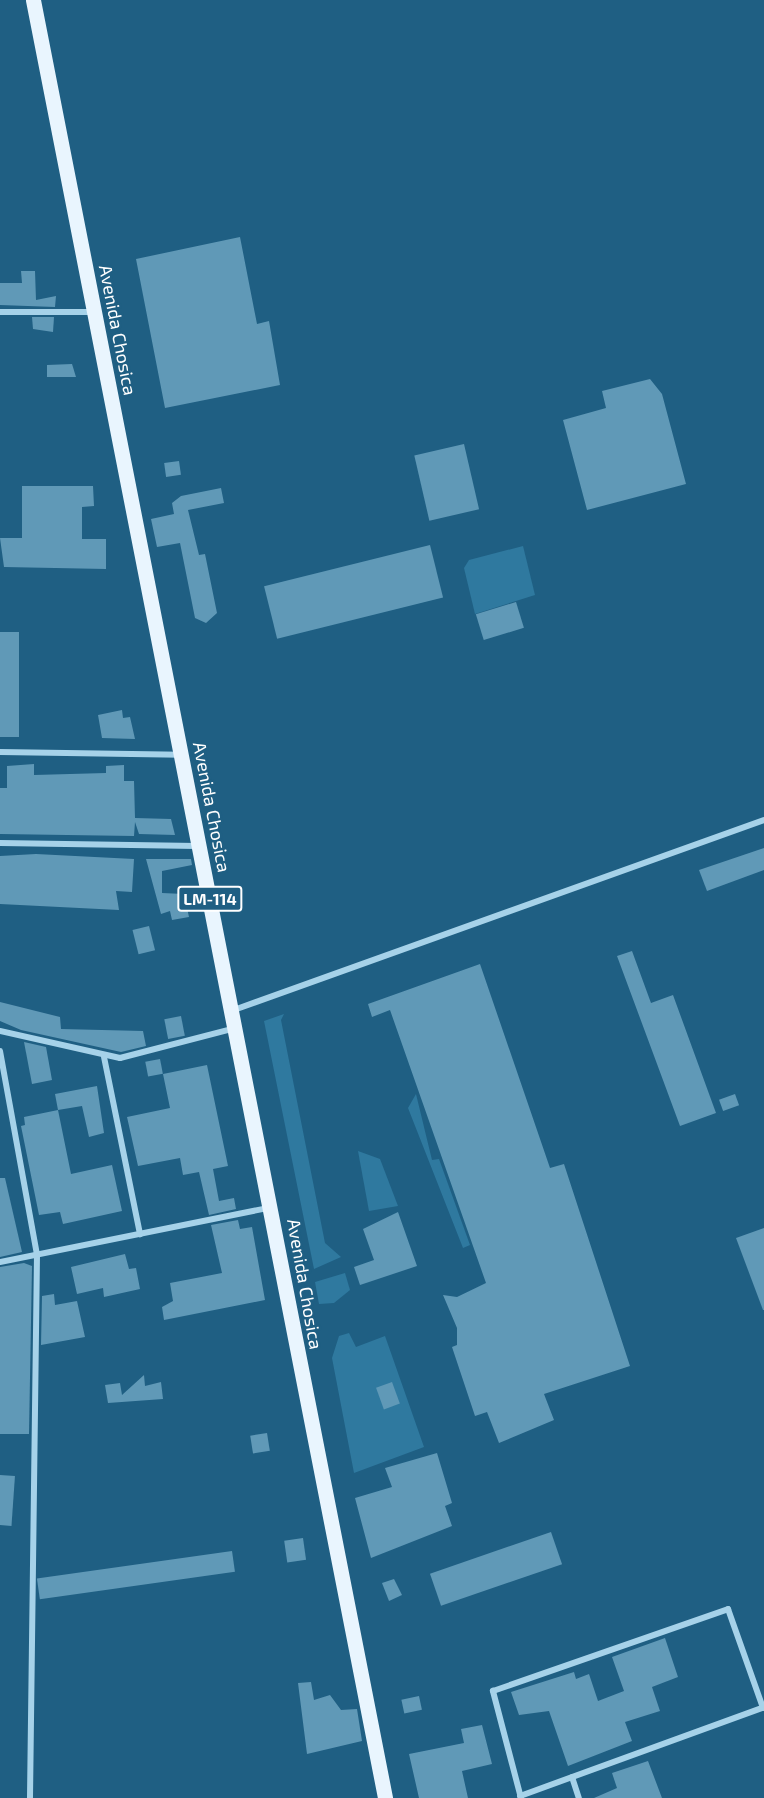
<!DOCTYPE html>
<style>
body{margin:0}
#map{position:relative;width:764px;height:1798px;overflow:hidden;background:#1f5f83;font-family:"Exo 2",sans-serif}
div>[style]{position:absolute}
.green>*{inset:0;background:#2f799f}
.building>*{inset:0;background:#6099b7;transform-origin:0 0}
.street>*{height:6px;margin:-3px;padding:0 3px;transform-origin:3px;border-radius:3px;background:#a6d2e9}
.primary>*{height:15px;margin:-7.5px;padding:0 7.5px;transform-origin:7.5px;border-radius:7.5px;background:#e9f5fe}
span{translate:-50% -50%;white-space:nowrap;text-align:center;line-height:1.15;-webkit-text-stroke:5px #1f5f83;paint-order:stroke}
.shield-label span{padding:2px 4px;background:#1f5f83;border:2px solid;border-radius:4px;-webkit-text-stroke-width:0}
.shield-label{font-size:16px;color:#fff;font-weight:700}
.street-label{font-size:18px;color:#fff}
</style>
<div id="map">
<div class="green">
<i style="clip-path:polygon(523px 546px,535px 595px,475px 614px,464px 568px,469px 560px)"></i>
<i style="clip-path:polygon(284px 1014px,281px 1020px,325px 1243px,341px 1257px,314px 1269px,264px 1021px)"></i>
<i style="clip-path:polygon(416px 1094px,432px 1160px,439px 1159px,470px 1245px,463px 1248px,408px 1108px)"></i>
<i style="clip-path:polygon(358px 1151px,380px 1159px,398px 1206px,369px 1211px)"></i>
<i style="clip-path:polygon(345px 1273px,350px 1290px,334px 1303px,319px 1304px,315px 1282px)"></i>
<i style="clip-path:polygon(349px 1333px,356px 1347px,385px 1336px,424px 1447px,354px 1473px,332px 1358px,339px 1336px)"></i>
</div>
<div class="building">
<i style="clip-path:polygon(240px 237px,257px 324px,269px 321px,280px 385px,165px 408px,136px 259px)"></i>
<i style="clip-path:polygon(21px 271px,35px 271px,36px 300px,56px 296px,55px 307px,0 305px,0 283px,22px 283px)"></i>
<i style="clip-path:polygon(32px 317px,54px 317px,53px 332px,33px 329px)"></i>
<i style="clip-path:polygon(72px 364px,76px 377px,47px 377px,47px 365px)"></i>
<i style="clip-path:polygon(650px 379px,662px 394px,686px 484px,587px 510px,563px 420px,606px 408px,602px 391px)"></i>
<i style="left:464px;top:444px;width:67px;height:51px;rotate:77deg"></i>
<i style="left:179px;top:461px;width:14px;height:15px;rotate:82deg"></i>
<i style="clip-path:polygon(22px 486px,93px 486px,94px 506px,82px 507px,82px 539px,106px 539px,106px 569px,4px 567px,0 538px,22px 538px)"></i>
<i style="clip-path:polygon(221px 488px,224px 503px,188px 510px,199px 555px,205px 554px,217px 613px,206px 623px,195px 618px,180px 543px,157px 547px,151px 519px,174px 514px,172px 503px,181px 496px)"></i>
<i style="left:430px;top:545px;width:54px;height:171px;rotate:76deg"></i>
<i style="left:516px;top:602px;width:27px;height:42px;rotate:73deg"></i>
<i style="left:0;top:632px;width:19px;height:105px"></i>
<i style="clip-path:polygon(122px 710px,123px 718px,130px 717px,135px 739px,102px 738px,98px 715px)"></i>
<i style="clip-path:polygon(34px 764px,34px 775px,106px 773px,106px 766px,124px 765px,124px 781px,134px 781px,135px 818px,171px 819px,175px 835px,139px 834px,135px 822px,134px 836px,0 834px,0 788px,7px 788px,7px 766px)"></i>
<i style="clip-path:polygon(764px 848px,764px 870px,707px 891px,699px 870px)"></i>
<i style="clip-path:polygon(36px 854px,134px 859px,132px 892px,116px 891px,119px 910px,0 904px,0 856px)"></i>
<i style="clip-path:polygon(146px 859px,191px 859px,192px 865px,162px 871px,162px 893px,184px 894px,189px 917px,172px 920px,170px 911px,161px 914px)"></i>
<i style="left:149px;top:926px;width:25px;height:17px;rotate:76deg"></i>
<i style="clip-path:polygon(632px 951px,651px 1003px,673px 995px,716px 1113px,680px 1126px,617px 956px)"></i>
<i style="clip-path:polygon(480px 964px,550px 1168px,564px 1164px,630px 1366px,544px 1394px,554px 1420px,499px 1443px,487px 1412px,475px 1416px,452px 1347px,457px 1345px,457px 1328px,443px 1295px,457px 1297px,486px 1283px,390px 1010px,372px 1017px,368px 1004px)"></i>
<i style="clip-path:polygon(0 1002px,60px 1017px,61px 1029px,143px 1031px,146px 1046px,121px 1052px,21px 1030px,0 1021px)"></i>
<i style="left:181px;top:1016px;width:20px;height:17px;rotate:79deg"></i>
<i style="clip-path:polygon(24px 1042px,46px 1047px,52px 1080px,32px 1084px)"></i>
<i style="left:160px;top:1059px;width:15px;height:15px;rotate:79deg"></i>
<i style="clip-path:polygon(207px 1065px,228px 1166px,213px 1169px,219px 1201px,234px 1198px,236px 1209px,209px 1215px,199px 1172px,183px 1175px,180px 1158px,138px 1166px,127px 1117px,170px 1108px,163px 1074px)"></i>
<i style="clip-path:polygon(97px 1086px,104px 1133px,89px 1137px,82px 1106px,58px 1110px,55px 1094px)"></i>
<i style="left:735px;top:1094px;width:12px;height:17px;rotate:70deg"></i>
<i style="clip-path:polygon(58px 1110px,71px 1174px,112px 1165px,122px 1211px,63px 1224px,60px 1212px,39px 1215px,21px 1126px,25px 1125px,24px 1117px)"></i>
<i style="clip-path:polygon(0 1178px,5px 1178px,22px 1252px,0 1257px)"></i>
<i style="clip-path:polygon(398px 1212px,417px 1266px,360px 1285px,354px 1267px,374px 1260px,363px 1229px)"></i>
<i style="clip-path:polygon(238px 1220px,240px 1229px,252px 1227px,265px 1300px,164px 1320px,162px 1307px,173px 1301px,170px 1283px,222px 1273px,211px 1225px)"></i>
<i style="clip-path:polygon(764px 1228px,764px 1310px,763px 1310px,736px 1238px)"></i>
<i style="clip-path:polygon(125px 1254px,129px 1269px,136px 1268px,140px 1289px,104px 1297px,103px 1288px,77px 1294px,71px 1267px)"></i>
<i style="clip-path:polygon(24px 1263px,32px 1266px,29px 1434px,0 1434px,0 1267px)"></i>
<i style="clip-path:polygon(54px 1294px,55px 1305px,77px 1301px,85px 1337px,41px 1345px,42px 1296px)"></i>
<i style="clip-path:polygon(144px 1375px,145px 1386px,161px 1382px,163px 1399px,108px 1403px,105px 1385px,120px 1383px,122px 1395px)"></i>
<i style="left:392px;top:1382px;width:23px;height:17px;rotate:70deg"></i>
<i style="left:267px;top:1433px;width:18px;height:17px;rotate:81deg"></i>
<i style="clip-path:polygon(437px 1453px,452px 1503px,445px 1506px,452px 1526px,371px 1558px,355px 1498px,392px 1487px,385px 1468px)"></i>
<i style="left:0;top:1475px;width:15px;height:50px;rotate:4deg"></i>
<i style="left:551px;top:1532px;width:34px;height:128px;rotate:71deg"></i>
<i style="left:303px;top:1538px;width:22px;height:19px;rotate:82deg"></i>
<i style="left:232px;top:1551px;width:21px;height:197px;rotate:82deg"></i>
<i style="clip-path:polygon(394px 1579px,402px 1595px,389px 1601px,382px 1583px)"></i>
<i style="clip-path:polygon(665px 1638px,678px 1677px,652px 1687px,660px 1711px,625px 1722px,632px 1741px,568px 1766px,549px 1711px,519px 1715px,511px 1692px,574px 1672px,576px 1679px,589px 1674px,598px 1701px,624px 1691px,612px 1657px)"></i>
<i style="clip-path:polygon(311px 1682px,314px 1700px,330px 1695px,341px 1710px,357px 1709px,362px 1741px,307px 1754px,298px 1683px)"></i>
<i style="left:419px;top:1696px;width:14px;height:18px;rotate:78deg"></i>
<i style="clip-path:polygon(482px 1725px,492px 1764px,462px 1771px,468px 1798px,419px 1798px,409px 1754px,464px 1743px,461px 1729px)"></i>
<i style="clip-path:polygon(648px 1761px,662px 1798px,594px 1798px,617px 1788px,612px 1773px)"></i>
</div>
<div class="street">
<i style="left:0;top:312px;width:94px"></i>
<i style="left:0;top:752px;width:181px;rotate:0.9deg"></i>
<i style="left:0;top:843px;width:197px;rotate:0.9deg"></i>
<i style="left:231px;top:1011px;width:566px;rotate:-19.72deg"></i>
<i style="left:0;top:1031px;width:123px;rotate:12.7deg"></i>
<i style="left:120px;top:1058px;width:116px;rotate:-14.5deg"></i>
<i style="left:0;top:1051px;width:207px;rotate:79.7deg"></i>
<i style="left:37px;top:1255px;width:543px;rotate:90.74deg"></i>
<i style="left:104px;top:1057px;width:181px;rotate:78.5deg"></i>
<i style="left:0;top:1262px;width:274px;rotate:-11.4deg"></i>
<i style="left:572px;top:1777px;width:22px;rotate:72deg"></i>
<i style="left:520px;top:1796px;width:260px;rotate:-20deg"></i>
<i style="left:521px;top:1798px;width:111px;rotate:-104.7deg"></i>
<i style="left:493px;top:1691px;width:249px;rotate:-19.2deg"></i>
<i style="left:728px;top:1609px;width:105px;rotate:70.5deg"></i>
</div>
<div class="primary">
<i style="left:33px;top:0;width:1832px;rotate:78.92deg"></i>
</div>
<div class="shield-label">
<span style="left:210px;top:899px">LM-114</span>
</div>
<div class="street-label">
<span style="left:118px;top:330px;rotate:79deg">Avenida Chosica</span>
<span style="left:212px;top:807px;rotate:79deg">Avenida Chosica</span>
<span style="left:305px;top:1284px;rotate:80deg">Avenida Chosica</span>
</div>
</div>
